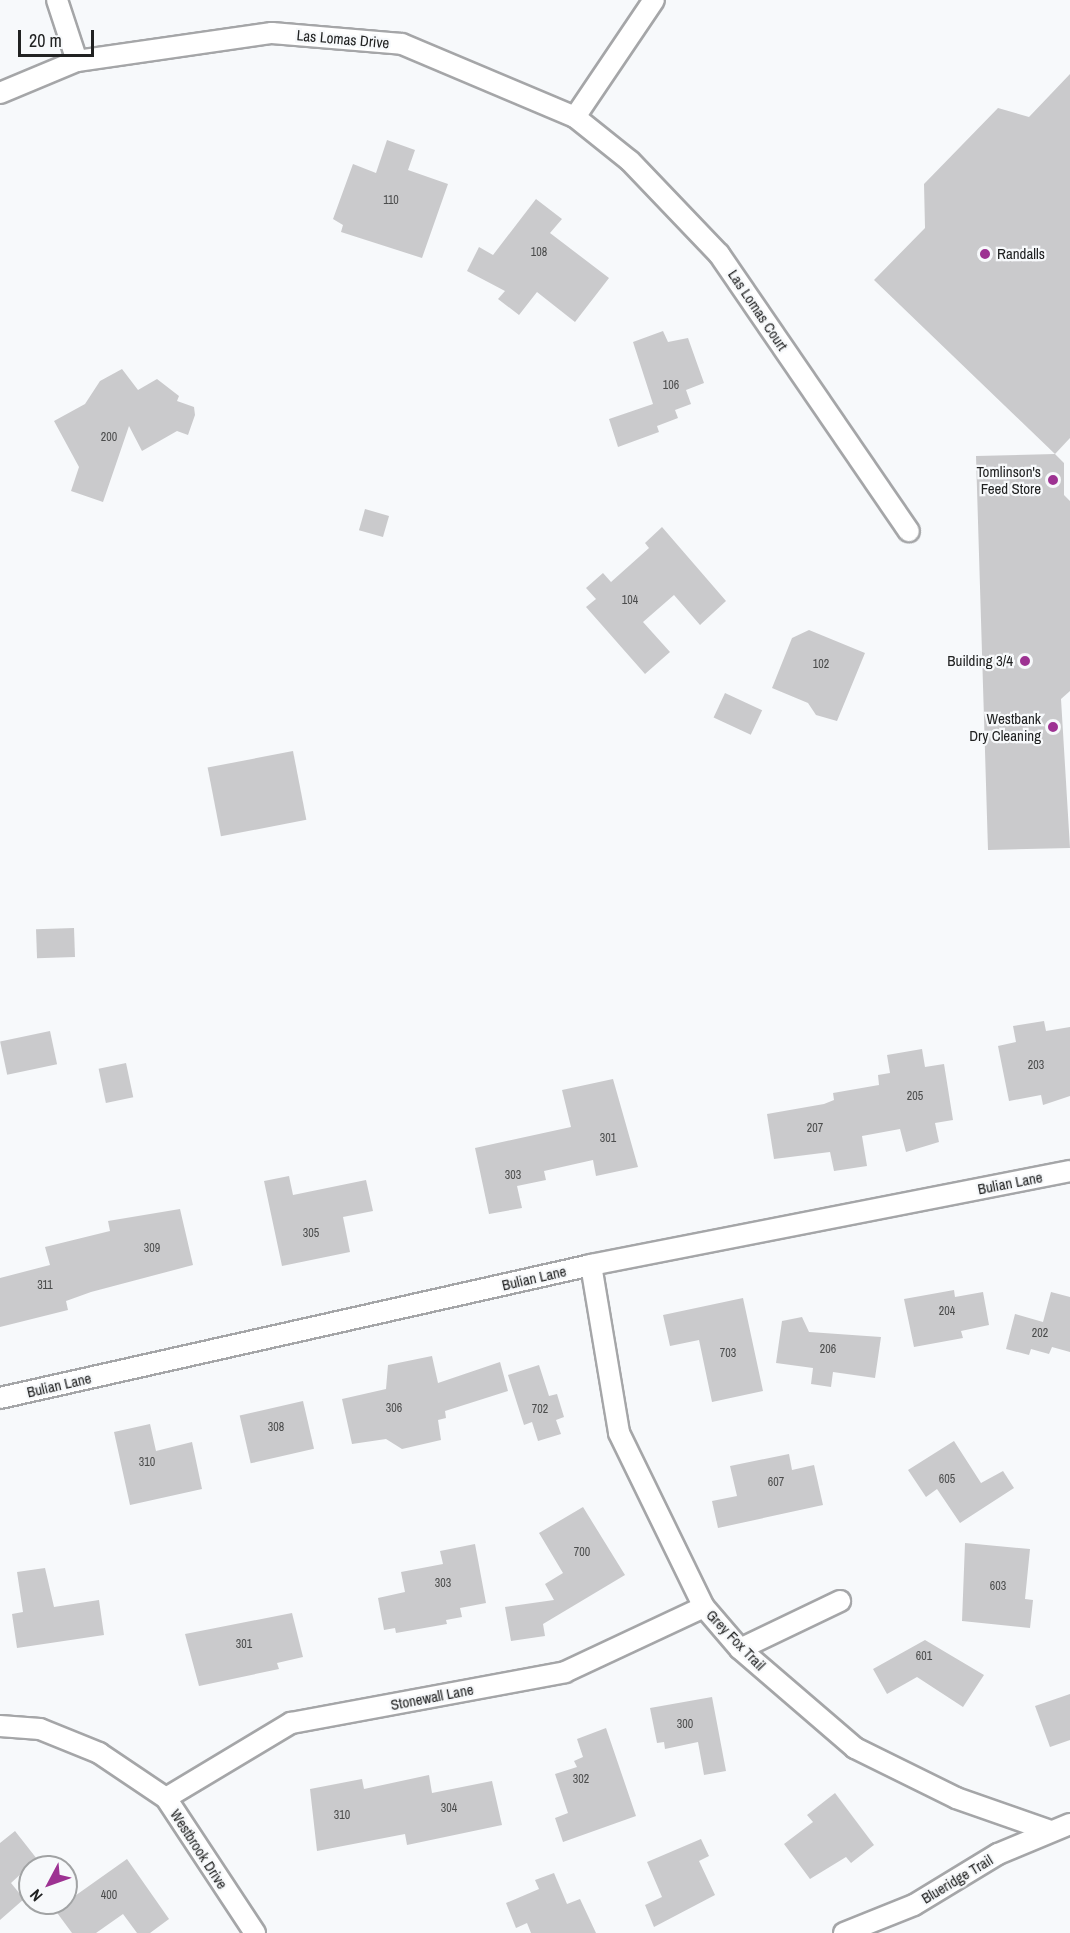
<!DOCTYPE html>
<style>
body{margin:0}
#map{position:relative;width:1070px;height:1933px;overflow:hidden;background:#f7f9fb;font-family:"Archivo Narrow",sans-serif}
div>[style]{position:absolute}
.building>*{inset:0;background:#cacacc;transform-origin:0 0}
.roads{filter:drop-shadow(2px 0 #a5a6a8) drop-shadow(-2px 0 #a5a6a8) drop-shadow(0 2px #a5a6a8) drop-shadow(0 -2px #a5a6a8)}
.minor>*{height:20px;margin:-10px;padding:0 10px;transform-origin:10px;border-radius:10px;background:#fff}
.dots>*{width:16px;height:16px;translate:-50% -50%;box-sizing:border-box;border:3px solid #f7f9fb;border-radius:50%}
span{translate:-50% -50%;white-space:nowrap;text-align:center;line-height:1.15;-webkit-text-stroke:4.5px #f7f9fb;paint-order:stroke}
.number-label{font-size:12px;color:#4b4c4c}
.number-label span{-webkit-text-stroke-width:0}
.street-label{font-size:15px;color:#212222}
.poi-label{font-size:15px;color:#212222}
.left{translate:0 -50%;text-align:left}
.right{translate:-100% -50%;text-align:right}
.north{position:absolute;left:18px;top:1855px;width:60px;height:60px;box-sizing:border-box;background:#f7f9fb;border:2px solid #a1a3a4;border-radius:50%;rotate:229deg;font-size:16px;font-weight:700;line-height:24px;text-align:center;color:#212222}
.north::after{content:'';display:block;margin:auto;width:21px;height:27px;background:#9d3292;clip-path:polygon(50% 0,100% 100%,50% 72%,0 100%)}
.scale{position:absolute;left:18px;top:30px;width:76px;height:27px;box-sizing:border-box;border:3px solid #212222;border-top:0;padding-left:8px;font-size:18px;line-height:21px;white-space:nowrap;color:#212222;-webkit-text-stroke:4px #f7f9fb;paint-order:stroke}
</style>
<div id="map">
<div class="building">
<i style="clip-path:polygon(1070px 74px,1070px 438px,1055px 454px,874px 280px,925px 228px,924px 184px,998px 108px,1029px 117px)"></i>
<i style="clip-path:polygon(387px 140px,415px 150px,408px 170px,448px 184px,422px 258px,341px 232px,343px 225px,333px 219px,353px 164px,376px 173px)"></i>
<i style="clip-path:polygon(536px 199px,562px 219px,550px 233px,609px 278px,575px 322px,537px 292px,519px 315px,498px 299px,505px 291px,467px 271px,479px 247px,493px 255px)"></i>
<i style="clip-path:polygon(663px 331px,668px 342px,688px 338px,704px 383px,686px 390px,691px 404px,675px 410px,678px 418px,657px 426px,659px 432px,618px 447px,609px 419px,653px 404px,633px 342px)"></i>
<i style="clip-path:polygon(122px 369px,138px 390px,157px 379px,179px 396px,177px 401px,194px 407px,195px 415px,188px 435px,177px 431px,142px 451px,129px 426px,103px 502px,71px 491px,79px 467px,54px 421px,85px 404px,100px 381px)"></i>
<i style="clip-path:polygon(1055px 454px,1064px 463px,1064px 495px,1070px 501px,1070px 691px,1061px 699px,1070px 848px,988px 850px,976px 456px)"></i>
<i style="left:365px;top:509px;width:25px;height:22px;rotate:16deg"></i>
<i style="clip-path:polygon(662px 527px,726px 601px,700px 625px,674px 595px,643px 622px,670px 652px,645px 674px,586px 607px,596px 599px,586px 588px,603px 573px,611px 582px,649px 548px,645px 543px)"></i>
<i style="clip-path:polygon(809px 630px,865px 653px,837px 721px,816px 715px,808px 703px,772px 688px,792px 638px)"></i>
<i style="left:725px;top:693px;width:41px;height:27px;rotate:25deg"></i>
<i style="left:293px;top:751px;width:70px;height:87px;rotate:79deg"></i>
<i style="left:74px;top:928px;width:29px;height:38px;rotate:88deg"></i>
<i style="clip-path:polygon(1044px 1021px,1046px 1031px,1070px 1027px,1070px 1096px,1043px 1105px,1041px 1095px,1009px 1101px,998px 1046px,1016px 1042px,1013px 1026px)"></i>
<i style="left:50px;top:1031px;width:34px;height:51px;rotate:78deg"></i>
<i style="clip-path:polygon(922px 1049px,925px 1067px,944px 1064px,953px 1120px,935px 1123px,939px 1142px,906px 1152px,900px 1129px,862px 1136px,867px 1166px,834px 1171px,830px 1152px,774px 1159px,767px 1114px,824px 1104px,834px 1100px,833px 1093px,879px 1085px,878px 1075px,890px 1073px,887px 1055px)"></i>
<i style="left:126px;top:1063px;width:35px;height:28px;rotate:78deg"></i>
<i style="clip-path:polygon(613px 1079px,638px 1167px,596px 1176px,593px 1160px,544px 1171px,546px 1180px,517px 1186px,522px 1208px,489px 1214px,475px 1148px,571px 1127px,562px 1090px)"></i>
<i style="clip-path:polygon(289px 1176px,293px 1195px,366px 1180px,373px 1211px,343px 1217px,350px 1252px,282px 1266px,264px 1181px)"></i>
<i style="clip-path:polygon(180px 1209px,193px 1265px,91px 1292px,66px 1301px,68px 1310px,0 1327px,0 1278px,50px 1265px,45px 1247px,110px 1231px,108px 1221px)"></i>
<i style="clip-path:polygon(954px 1290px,955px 1297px,983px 1292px,989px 1325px,961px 1331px,963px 1338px,914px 1347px,904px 1299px)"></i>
<i style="clip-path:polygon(1051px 1292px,1070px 1297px,1070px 1352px,1052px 1347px,1049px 1354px,1031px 1349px,1029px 1355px,1006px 1349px,1015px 1314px,1043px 1322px)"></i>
<i style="clip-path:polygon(743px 1298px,763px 1391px,712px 1402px,699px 1340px,670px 1346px,663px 1315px)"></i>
<i style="clip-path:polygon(802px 1317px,809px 1332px,881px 1337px,875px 1378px,833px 1372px,831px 1387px,811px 1384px,813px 1368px,776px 1363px,782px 1321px)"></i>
<i style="clip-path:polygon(432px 1356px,438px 1383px,500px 1362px,508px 1391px,445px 1411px,446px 1418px,438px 1420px,441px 1440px,402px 1449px,386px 1439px,352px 1444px,342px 1399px,386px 1389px,388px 1365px)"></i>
<i style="clip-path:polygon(539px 1365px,549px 1396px,557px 1394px,564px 1417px,556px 1420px,561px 1434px,538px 1441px,532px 1422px,524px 1425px,508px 1375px)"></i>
<i style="left:303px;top:1401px;width:49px;height:65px;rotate:77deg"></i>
<i style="clip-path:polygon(150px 1424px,156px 1451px,192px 1442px,202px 1489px,130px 1505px,114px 1432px)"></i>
<i style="clip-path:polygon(954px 1441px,981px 1483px,1003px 1471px,1014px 1488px,960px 1523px,937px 1489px,926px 1497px,908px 1470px)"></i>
<i style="clip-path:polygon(789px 1454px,792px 1470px,814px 1465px,823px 1505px,718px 1528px,712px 1501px,737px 1496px,730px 1466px)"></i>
<i style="clip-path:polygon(583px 1507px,625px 1575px,543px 1624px,545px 1636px,511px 1641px,505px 1607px,554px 1600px,545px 1584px,563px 1573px,539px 1533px)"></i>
<i style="clip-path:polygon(965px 1543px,1030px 1549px,1025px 1599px,1033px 1600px,1030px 1628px,962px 1621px)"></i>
<i style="clip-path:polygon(475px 1544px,486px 1603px,460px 1608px,462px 1617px,446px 1620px,447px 1624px,396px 1633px,395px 1628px,384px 1630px,378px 1598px,405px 1592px,401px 1572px,443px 1564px,440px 1551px)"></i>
<i style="clip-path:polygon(45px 1568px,54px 1607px,99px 1600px,104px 1635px,17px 1648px,12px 1614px,23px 1612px,17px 1572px)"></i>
<i style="clip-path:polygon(292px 1613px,303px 1657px,277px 1663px,279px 1669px,199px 1686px,185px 1634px)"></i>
<i style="clip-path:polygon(925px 1640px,984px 1675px,963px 1707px,917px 1677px,887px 1694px,873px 1669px)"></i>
<i style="clip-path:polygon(1070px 1694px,1070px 1740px,1050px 1747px,1035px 1706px)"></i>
<i style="clip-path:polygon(712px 1697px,726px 1771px,704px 1775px,698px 1742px,665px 1749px,664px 1742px,657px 1743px,650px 1708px)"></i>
<i style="clip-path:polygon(606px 1728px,636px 1816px,563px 1842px,555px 1818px,568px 1813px,555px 1774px,577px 1767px,574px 1761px,583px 1757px,577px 1739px)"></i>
<i style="clip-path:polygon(429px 1775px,432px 1793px,492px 1781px,502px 1825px,407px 1845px,405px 1834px,317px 1851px,310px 1789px,362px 1779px,364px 1789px)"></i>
<i style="clip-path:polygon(835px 1793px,874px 1845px,851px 1863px,846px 1857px,810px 1879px,784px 1844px,813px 1822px,807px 1815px)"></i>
<i style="clip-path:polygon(15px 1831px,37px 1859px,11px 1883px,24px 1899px,0 1920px,0 1843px)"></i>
<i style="clip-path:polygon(701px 1839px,709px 1856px,699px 1861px,715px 1895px,654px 1927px,645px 1905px,662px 1897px,647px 1862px)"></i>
<i style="clip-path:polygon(127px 1859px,169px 1919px,150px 1933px,137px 1933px,123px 1914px,96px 1933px,72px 1933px,55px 1910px)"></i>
<i style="clip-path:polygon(554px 1873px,567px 1904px,580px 1899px,596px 1933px,531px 1933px,527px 1923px,516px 1928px,506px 1903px,539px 1889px,535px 1880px)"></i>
</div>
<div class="roads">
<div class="minor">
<i style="left:57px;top:0;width:64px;rotate:71.8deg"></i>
<i style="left:0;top:93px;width:83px;rotate:-22.6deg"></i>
<i style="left:77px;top:61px;width:197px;rotate:-8.2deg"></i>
<i style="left:272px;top:33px;width:130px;rotate:4.8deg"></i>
<i style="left:402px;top:44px;width:188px;rotate:22.9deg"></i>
<i style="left:575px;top:117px;width:70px;rotate:38.7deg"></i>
<i style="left:630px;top:161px;width:129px;rotate:46.3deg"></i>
<i style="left:719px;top:254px;width:336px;rotate:55.6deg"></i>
<i style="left:575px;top:117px;width:141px;rotate:-56deg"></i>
<i style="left:591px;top:1265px;width:170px;rotate:80.5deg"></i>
<i style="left:619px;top:1433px;width:194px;rotate:64deg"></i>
<i style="left:704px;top:1607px;width:55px;rotate:49.4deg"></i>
<i style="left:740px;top:1649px;width:152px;rotate:40.7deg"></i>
<i style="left:855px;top:1748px;width:113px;rotate:26.3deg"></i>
<i style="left:956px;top:1798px;width:100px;rotate:19.3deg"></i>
<i style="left:0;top:1398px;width:606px;rotate:-12.68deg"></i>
<i style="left:591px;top:1265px;width:488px;rotate:-11.1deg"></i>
<i style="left:740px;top:1649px;width:111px;rotate:-25.6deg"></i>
<i style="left:0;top:1726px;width:40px;rotate:4.3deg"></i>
<i style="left:40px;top:1729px;width:64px;rotate:22.1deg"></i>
<i style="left:99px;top:1753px;width:81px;rotate:33.9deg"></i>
<i style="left:166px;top:1798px;width:162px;rotate:56.6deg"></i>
<i style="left:166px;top:1798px;width:146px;rotate:-31deg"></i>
<i style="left:291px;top:1723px;width:279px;rotate:-10.5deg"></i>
<i style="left:565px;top:1672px;width:153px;rotate:-25.1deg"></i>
<i style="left:844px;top:1933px;width:75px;rotate:-21.8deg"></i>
<i style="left:914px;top:1905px;width:98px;rotate:-31.3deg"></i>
<i style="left:998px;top:1854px;width:78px;rotate:-22.6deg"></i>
</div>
</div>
<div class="dots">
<i style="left:985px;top:254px;background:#9d3292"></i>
<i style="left:1053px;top:480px;background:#9d3292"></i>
<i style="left:1025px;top:661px;background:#9d3292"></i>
<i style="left:1053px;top:727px;background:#9d3292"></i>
</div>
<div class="number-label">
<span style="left:391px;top:201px">110</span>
<span style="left:539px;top:253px">108</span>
<span style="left:671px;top:386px">106</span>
<span style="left:109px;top:438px">200</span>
<span style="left:630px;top:601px">104</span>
<span style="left:821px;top:665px">102</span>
<span style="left:1036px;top:1066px">203</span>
<span style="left:915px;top:1097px">205</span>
<span style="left:815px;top:1129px">207</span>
<span style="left:608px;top:1139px">301</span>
<span style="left:513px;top:1176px">303</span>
<span style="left:311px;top:1234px">305</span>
<span style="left:152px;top:1249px">309</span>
<span style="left:45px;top:1286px">311</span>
<span style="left:947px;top:1312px">204</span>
<span style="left:1040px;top:1334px">202</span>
<span style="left:828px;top:1350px">206</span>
<span style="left:728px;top:1354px">703</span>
<span style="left:394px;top:1409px">306</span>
<span style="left:540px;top:1410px">702</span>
<span style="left:276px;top:1428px">308</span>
<span style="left:147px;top:1463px">310</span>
<span style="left:947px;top:1480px">605</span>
<span style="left:776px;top:1483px">607</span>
<span style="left:582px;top:1553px">700</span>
<span style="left:443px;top:1584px">303</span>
<span style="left:998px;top:1587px">603</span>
<span style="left:244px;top:1645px">301</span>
<span style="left:924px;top:1657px">601</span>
<span style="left:685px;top:1725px">300</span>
<span style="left:581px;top:1780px">302</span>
<span style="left:449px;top:1809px">304</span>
<span style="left:342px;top:1816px">310</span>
<span style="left:109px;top:1896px">400</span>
</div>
<div class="street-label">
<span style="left:343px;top:39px;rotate:5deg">Las Lomas Drive</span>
<span style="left:758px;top:310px;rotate:56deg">Las Lomas Court</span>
<span style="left:1010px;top:1183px;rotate:-11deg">Bulian Lane</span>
<span style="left:534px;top:1278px;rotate:-13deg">Bulian Lane</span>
<span style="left:59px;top:1385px;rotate:-13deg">Bulian Lane</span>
<span style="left:736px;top:1640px;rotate:46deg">Grey Fox Trail</span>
<span style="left:432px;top:1697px;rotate:-11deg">Stonewall Lane</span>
<span style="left:199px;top:1849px;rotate:57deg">Westbrook Drive</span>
<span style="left:957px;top:1879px;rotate:-31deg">Blueridge Trail</span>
</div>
<div class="poi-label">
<span class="left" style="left:997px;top:254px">Randalls</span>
<span class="right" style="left:1041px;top:480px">Tomlinson's<br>Feed Store</span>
<span class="right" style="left:1013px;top:661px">Building 3/4</span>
<span class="right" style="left:1041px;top:727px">Westbank<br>Dry Cleaning</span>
</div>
<div class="north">N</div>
<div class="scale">20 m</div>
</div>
